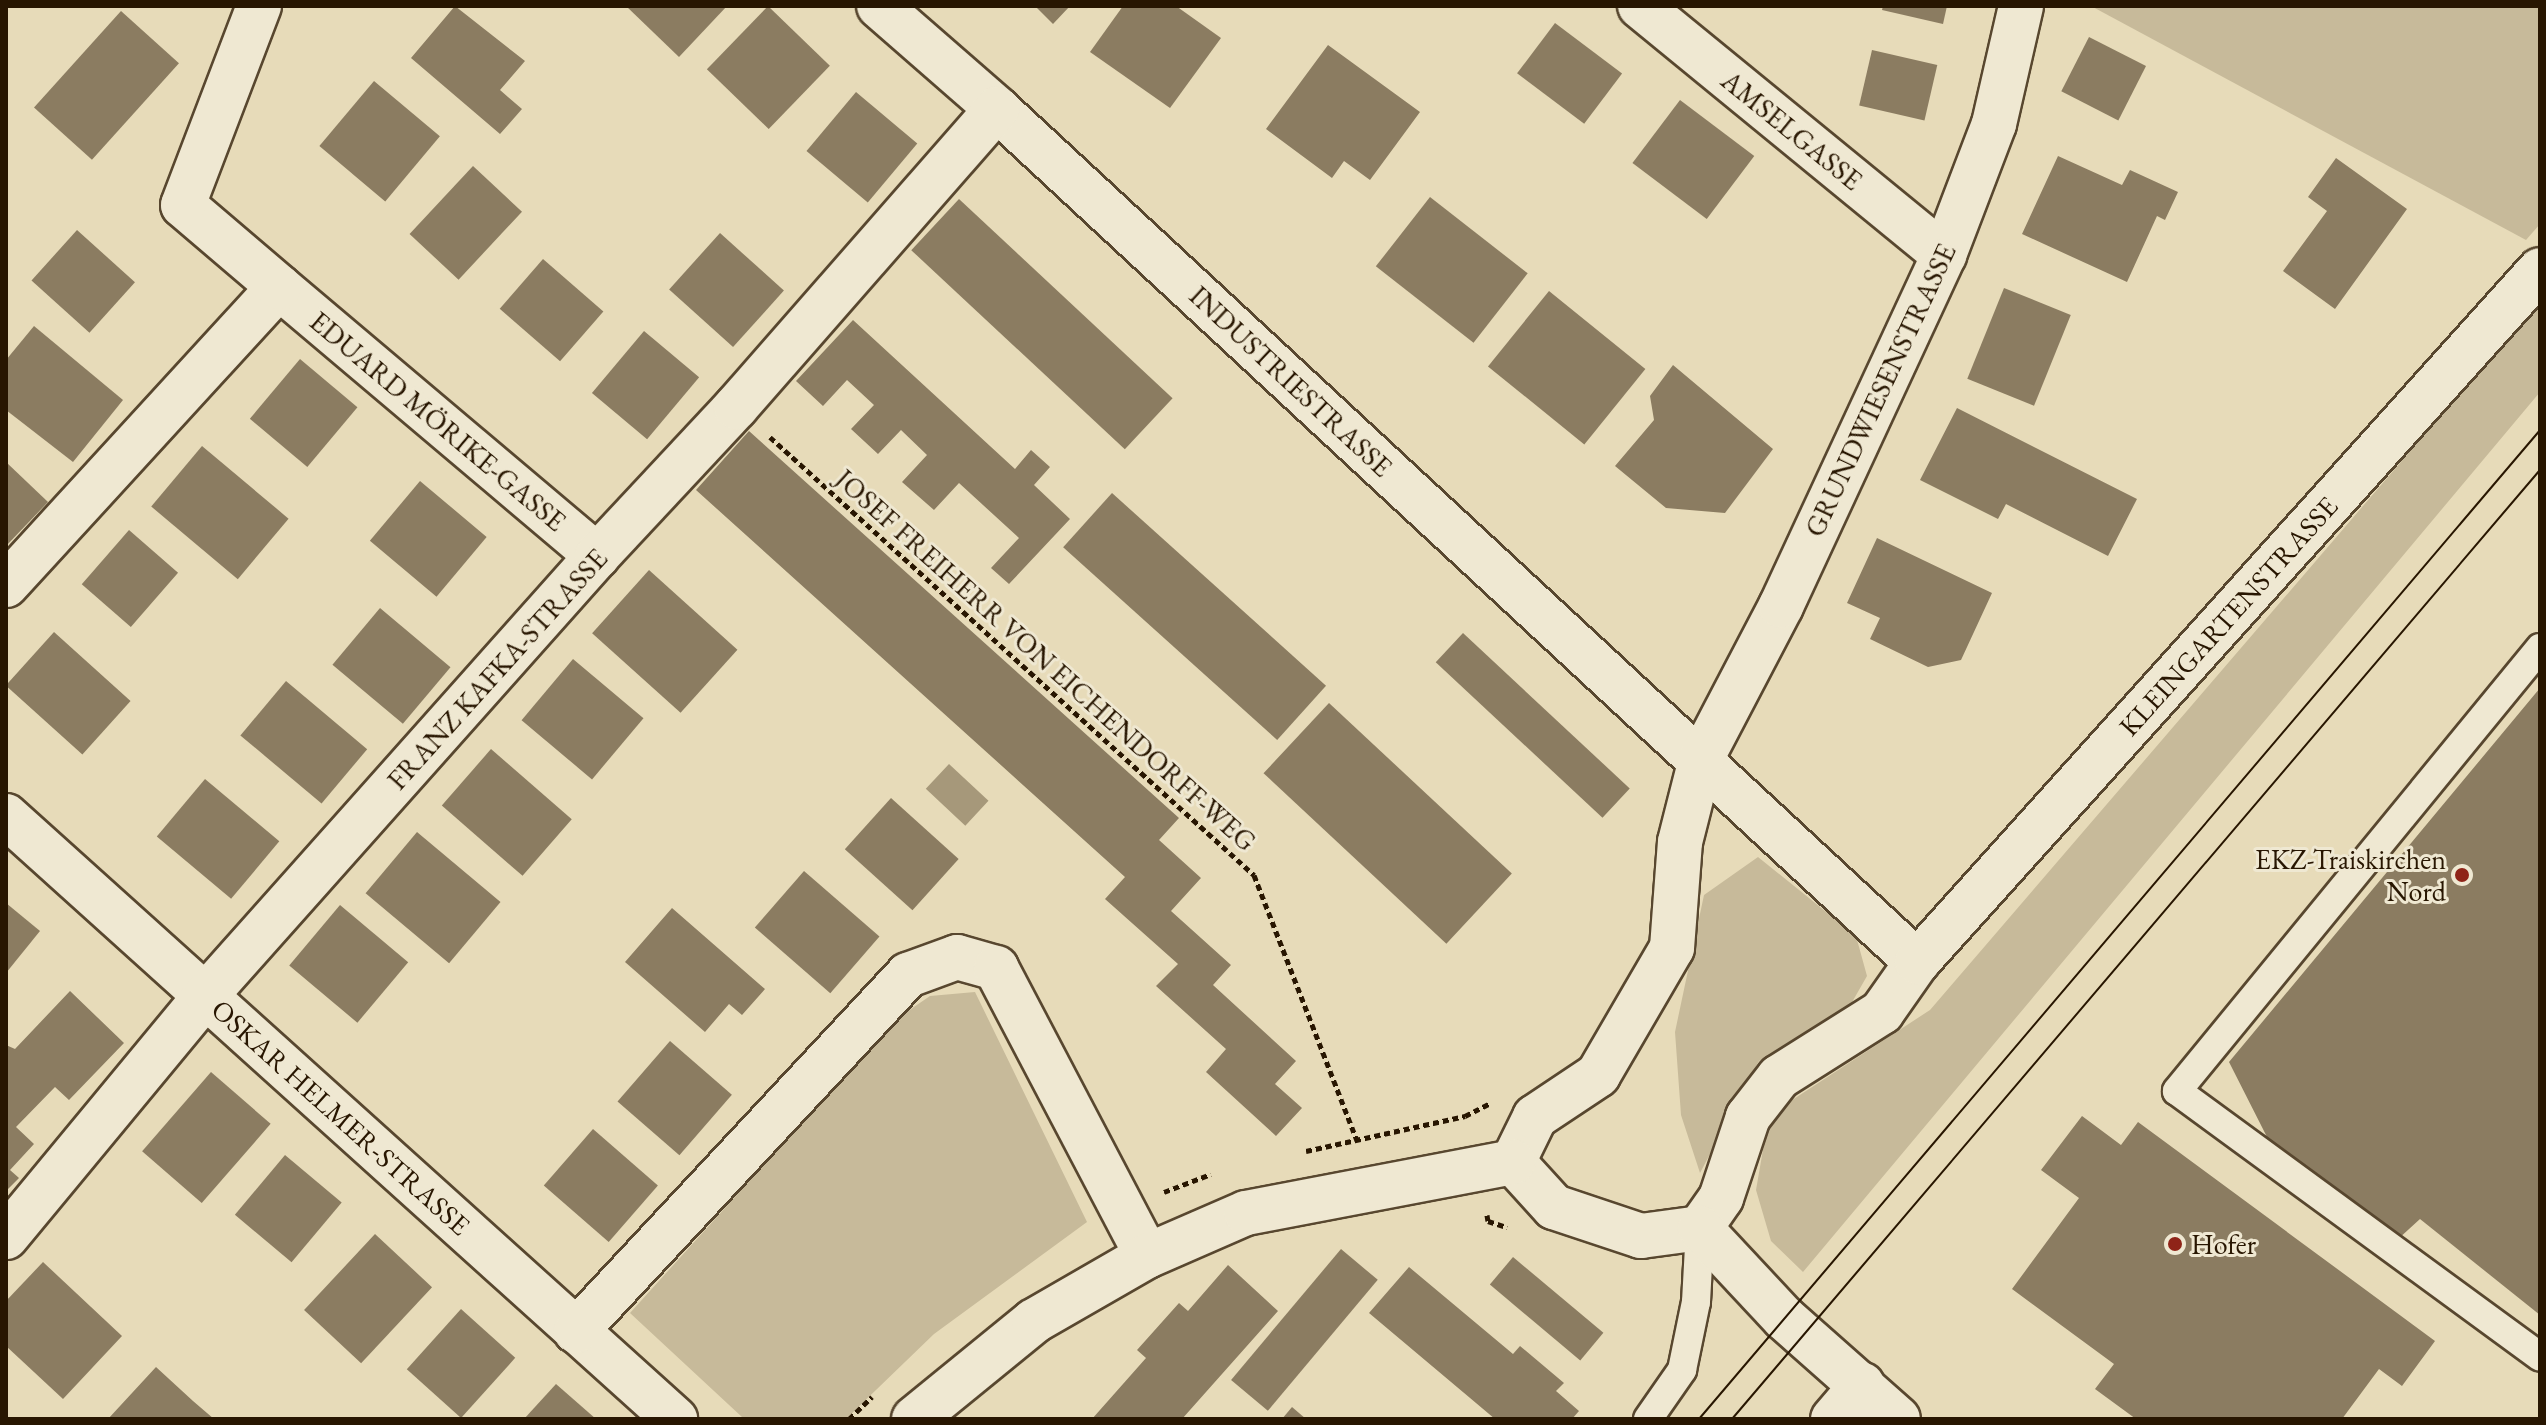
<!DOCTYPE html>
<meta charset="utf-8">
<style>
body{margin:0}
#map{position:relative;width:2546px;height:1425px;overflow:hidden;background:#e7dbb9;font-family:"EB Garamond",serif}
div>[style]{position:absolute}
.green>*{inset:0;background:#c7ba9a}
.water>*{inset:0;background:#a6987a;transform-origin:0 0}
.building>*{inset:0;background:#8b7c61;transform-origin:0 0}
.path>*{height:5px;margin-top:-2.5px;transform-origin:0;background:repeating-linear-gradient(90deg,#281601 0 6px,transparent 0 10px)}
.roads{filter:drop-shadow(2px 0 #58472f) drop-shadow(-2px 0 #58472f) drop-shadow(0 2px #58472f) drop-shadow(0 -2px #58472f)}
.lane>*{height:28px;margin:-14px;padding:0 14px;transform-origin:14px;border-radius:14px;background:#efe8d2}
.street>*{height:44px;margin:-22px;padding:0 22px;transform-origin:22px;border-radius:22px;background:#efe8d2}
.tram>*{height:2px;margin:-1px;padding:0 1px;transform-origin:1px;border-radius:1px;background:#281601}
.dots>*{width:22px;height:22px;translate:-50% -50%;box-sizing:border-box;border:4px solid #efe8d2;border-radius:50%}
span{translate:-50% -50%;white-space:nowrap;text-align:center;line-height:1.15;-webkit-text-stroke:6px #efe8d2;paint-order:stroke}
.street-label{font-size:28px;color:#281601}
.poi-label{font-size:28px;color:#281601}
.right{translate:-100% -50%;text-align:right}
.left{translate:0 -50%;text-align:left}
.frame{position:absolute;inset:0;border:8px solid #281601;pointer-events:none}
</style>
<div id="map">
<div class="green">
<i style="clip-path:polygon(2091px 6px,2540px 6px,2540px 224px,2526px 240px)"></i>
<i style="clip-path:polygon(2540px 300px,2540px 392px,1803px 1272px,1771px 1241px,1756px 1190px,1769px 1115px,1930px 1010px)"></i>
<i style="clip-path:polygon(1758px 857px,1856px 936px,1867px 976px,1847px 1011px,1759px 1061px,1700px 1173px,1681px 1115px,1675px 1032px,1704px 895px)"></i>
<i style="clip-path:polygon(975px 992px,1087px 1222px,934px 1334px,848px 1417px,742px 1417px,630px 1313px,895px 1020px,930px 996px)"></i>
</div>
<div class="water">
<i style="left:949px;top:764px;width:54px;height:34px;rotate:43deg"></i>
</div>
<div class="building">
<i style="clip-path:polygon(455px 6px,525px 61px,500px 90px,522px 109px,500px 134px,411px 58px)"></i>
<i style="clip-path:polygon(626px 6px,727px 6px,679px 57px)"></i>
<i style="left:768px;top:6px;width:86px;height:88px;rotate:44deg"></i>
<i style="clip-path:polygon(1035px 6px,1070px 6px,1053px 24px)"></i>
<i style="clip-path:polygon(1123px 6px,1176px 6px,1221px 38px,1170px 108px,1090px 52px)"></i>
<i style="clip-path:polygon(1883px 6px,1947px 6px,1943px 24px,1882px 10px)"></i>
<i style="left:121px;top:11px;width:78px;height:130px;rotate:42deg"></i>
<i style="left:1555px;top:23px;width:84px;height:63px;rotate:37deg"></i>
<i style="left:2089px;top:37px;width:64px;height:61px;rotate:27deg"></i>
<i style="clip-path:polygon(1328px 45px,1420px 112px,1370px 180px,1344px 161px,1332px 178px,1266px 129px)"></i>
<i style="left:1872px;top:50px;width:67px;height:57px;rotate:13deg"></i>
<i style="left:374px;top:81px;width:86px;height:85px;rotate:40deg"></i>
<i style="left:856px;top:92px;width:80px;height:77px;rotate:40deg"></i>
<i style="left:1680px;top:100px;width:93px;height:79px;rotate:37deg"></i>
<i style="clip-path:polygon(2058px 156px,2122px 185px,2130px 170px,2178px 192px,2165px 220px,2157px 216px,2127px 282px,2022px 234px)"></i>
<i style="clip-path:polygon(2336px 158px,2407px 209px,2335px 309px,2283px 271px,2327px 211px,2308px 197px)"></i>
<i style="left:473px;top:166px;width:67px;height:93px;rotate:43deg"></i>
<i style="left:1430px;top:197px;width:124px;height:88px;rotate:38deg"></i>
<i style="left:959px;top:199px;width:292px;height:70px;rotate:43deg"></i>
<i style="left:77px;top:230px;width:78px;height:68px;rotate:42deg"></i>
<i style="left:720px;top:233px;width:86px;height:76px;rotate:42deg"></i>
<i style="left:543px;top:259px;width:80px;height:66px;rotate:41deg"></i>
<i style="left:2004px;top:288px;width:72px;height:98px;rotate:22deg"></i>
<i style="left:1549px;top:291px;width:124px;height:97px;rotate:39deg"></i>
<i style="clip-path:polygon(853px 320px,1015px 469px,1031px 450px,1050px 467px,1034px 485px,1070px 519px,1009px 584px,991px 568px,1019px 538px,959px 483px,934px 510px,902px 482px,927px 455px,901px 430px,878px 454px,851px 429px,874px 405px,847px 380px,823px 406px,796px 381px)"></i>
<i style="clip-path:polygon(34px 326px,123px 400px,73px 462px,6px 410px,6px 360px)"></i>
<i style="left:644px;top:331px;width:72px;height:81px;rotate:40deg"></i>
<i style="left:300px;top:359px;width:75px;height:78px;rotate:40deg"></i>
<i style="clip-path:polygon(1673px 365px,1773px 449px,1725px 513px,1666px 508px,1615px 466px,1654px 420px,1650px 396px)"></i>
<i style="clip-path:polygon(1957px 408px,2137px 499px,2108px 556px,2006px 504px,1998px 519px,1920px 480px)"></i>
<i style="clip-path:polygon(749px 431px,1179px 818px,1159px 840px,1201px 878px,1171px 911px,1231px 965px,1213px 985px,1296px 1061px,1275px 1084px,1302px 1108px,1276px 1136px,1206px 1072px,1226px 1049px,1156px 986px,1178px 964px,1105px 899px,1125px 877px,696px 490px)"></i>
<i style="left:202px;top:446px;width:113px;height:79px;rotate:40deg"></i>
<i style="clip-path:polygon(6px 462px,48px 502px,6px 546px)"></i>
<i style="left:420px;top:481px;width:87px;height:78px;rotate:40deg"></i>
<i style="left:1112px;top:493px;width:288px;height:73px;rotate:42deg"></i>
<i style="left:129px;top:530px;width:65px;height:72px;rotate:41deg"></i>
<i style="clip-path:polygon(1877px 538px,1992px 593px,1961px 660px,1928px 667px,1870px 639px,1880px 618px,1847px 603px)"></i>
<i style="left:649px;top:570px;width:119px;height:85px;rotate:42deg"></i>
<i style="left:380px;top:608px;width:92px;height:74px;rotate:40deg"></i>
<i style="left:54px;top:632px;width:103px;height:72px;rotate:42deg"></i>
<i style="left:1463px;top:633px;width:228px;height:40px;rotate:43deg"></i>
<i style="left:573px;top:659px;width:92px;height:80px;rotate:40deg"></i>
<i style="left:286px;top:681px;width:106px;height:71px;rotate:40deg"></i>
<i style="clip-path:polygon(2540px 688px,2540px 1315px,2420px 1219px,2397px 1240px,2267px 1137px,2229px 1062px)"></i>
<i style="left:1329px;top:703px;width:250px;height:96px;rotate:43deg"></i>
<i style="left:491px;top:749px;width:107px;height:75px;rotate:41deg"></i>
<i style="left:205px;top:779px;width:97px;height:75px;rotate:40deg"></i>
<i style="left:891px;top:798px;width:91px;height:69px;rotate:42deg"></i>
<i style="left:417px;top:832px;width:109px;height:80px;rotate:40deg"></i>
<i style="left:804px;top:871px;width:100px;height:75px;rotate:41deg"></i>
<i style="clip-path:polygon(6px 903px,40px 931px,6px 973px)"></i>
<i style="left:340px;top:905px;width:89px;height:79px;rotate:40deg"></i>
<i style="clip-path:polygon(672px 908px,765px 989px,742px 1015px,729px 1004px,705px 1032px,625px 962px)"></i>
<i style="clip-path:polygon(70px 991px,124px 1043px,69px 1100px,55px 1087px,16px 1127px,34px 1144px,10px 1170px,19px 1178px,6px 1191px,6px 1045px,15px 1049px)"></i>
<i style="left:670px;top:1041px;width:82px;height:80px;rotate:41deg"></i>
<i style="left:211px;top:1072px;width:79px;height:105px;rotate:41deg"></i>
<i style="clip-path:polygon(2082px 1116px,2121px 1145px,2138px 1122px,2435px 1341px,2402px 1386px,2379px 1369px,2342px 1419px,2136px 1419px,2095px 1389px,2114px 1364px,2012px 1289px,2079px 1198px,2041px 1170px)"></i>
<i style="left:593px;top:1129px;width:86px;height:75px;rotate:41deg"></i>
<i style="left:285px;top:1155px;width:74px;height:78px;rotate:40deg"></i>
<i style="left:375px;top:1234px;width:78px;height:104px;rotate:43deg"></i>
<i style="left:1341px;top:1249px;width:48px;height:171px;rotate:40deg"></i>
<i style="left:1513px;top:1257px;width:118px;height:36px;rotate:40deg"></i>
<i style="clip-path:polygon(43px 1262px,122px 1336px,63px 1399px,6px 1346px,6px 1301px)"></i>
<i style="clip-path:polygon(1228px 1265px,1278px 1311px,1182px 1419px,1092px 1419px,1146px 1358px,1137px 1350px,1179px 1303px,1188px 1311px)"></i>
<i style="clip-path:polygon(1409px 1267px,1513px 1354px,1520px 1346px,1564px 1383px,1556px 1391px,1579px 1411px,1572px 1419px,1495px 1419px,1369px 1313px)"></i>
<i style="left:461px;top:1309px;width:73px;height:81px;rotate:42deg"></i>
<i style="clip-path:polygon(156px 1367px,193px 1401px,214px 1419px,108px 1419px)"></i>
<i style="clip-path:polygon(556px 1384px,596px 1419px,524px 1419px)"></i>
<i style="clip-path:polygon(1292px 1407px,1306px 1419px,1282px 1419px)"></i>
</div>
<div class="path">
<i style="left:770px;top:437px;width:653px;rotate:42.14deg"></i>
<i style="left:1254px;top:875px;width:285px;rotate:68.8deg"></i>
<i style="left:1306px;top:1151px;width:163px;rotate:-12.4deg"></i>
<i style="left:1465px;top:1116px;width:27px;rotate:-27deg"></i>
<i style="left:1164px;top:1192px;width:50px;rotate:-21deg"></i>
<i style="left:1487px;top:1215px;width:6px;rotate:81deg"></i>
<i style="left:1488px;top:1221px;width:20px;rotate:18deg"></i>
<i style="left:849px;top:1419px;width:32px;rotate:-44deg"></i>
</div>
<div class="roads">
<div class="lane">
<i style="left:2540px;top:648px;width:573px;rotate:129.33deg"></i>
<i style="left:2177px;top:1091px;width:450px;rotate:36.2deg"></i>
<i style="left:1648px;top:1419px;width:60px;rotate:-55.2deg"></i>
<i style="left:1682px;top:1370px;width:69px;rotate:-78.4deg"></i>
<i style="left:1696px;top:1302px;width:74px;rotate:-86.9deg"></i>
</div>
<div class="street">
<i style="left:879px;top:6px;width:157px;rotate:41.1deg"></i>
<i style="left:997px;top:109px;width:1255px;rotate:42.84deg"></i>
<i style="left:1917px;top:962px;width:61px;rotate:125deg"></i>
<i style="left:1882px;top:1012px;width:122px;rotate:147.7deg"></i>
<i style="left:1779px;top:1077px;width:51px;rotate:127.8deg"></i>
<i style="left:1748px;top:1117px;width:85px;rotate:108.4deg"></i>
<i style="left:1721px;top:1198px;width:37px;rotate:125deg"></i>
<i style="left:1640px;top:6px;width:393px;rotate:39.3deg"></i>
<i style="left:279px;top:287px;width:417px;rotate:40.2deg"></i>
<i style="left:6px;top:585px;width:404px;rotate:-47.5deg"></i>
<i style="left:279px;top:287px;width:126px;rotate:-139.5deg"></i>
<i style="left:183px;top:205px;width:213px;rotate:-69.1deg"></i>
<i style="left:6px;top:816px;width:901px;rotate:42.03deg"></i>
<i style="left:1917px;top:962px;width:931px;rotate:-48deg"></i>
<i style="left:1513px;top:1162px;width:50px;rotate:-63.9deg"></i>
<i style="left:1535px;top:1117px;width:76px;rotate:-33.7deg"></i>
<i style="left:1598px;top:1075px;width:147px;rotate:-59.8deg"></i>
<i style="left:1672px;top:948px;width:106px;rotate:-85.7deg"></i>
<i style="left:1680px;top:842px;width:86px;rotate:-75.8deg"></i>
<i style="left:1701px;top:759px;width:173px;rotate:-62.4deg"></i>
<i style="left:1781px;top:606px;width:387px;rotate:-65.1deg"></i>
<i style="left:1944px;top:255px;width:140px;rotate:-69.1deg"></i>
<i style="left:1994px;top:124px;width:121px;rotate:-77.1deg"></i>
<i style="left:1513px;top:1162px;width:61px;rotate:47.7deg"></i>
<i style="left:1554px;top:1207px;width:92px;rotate:18.4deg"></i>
<i style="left:1641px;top:1236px;width:60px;rotate:-7.7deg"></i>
<i style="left:1700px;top:1228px;width:123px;rotate:47deg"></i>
<i style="left:1784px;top:1318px;width:152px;rotate:41.5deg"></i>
<i style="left:6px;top:1237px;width:315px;rotate:-50.4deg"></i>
<i style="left:207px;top:994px;width:586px;rotate:-48.32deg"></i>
<i style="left:597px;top:556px;width:204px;rotate:-47deg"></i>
<i style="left:736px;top:407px;width:396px;rotate:-48.8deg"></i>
<i style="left:576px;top:1331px;width:487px;rotate:-47deg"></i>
<i style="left:908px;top:975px;width:52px;rotate:-20.2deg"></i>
<i style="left:957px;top:957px;width:41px;rotate:15.8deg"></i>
<i style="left:996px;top:968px;width:325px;rotate:62.3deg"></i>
<i style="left:914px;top:1419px;width:155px;rotate:-39.2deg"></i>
<i style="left:1034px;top:1321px;width:130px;rotate:-29.9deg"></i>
<i style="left:1147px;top:1256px;width:108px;rotate:-23.5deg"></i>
<i style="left:1246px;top:1213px;width:272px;rotate:-10.8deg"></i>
<i style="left:1833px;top:1419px;width:45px;rotate:-49.5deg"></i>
</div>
</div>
<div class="tram">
<i style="left:1699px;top:1419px;width:1298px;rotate:-49.62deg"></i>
<i style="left:1732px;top:1419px;width:1246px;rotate:-49.59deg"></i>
</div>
<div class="dots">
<i style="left:2462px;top:875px;background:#8f2418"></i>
<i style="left:2175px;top:1244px;background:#8f2418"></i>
</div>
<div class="street-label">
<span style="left:1792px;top:130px;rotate:39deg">AMSELGASSE</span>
<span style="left:1291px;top:381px;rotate:43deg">INDUSTRIESTRASSE</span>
<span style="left:1880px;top:390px;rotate:-65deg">GRUNDWIESENSTRASSE</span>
<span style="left:438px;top:421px;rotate:40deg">EDUARD MÖRIKE-GASSE</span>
<span style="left:2228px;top:616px;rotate:-48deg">KLEINGARTENSTRASSE</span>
<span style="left:1046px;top:660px;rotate:42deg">JOSEF FREIHERR VON EICHENDORFF-WEG</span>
<span style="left:497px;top:669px;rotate:-48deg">FRANZ KAFKA-STRASSE</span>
<span style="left:341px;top:1117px;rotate:42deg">OSKAR HELMER-STRASSE</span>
</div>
<div class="poi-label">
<span class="right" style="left:2446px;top:875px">EKZ-Traiskirchen<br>Nord</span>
<span class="left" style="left:2191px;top:1244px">Hofer</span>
</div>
<div class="frame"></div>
</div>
